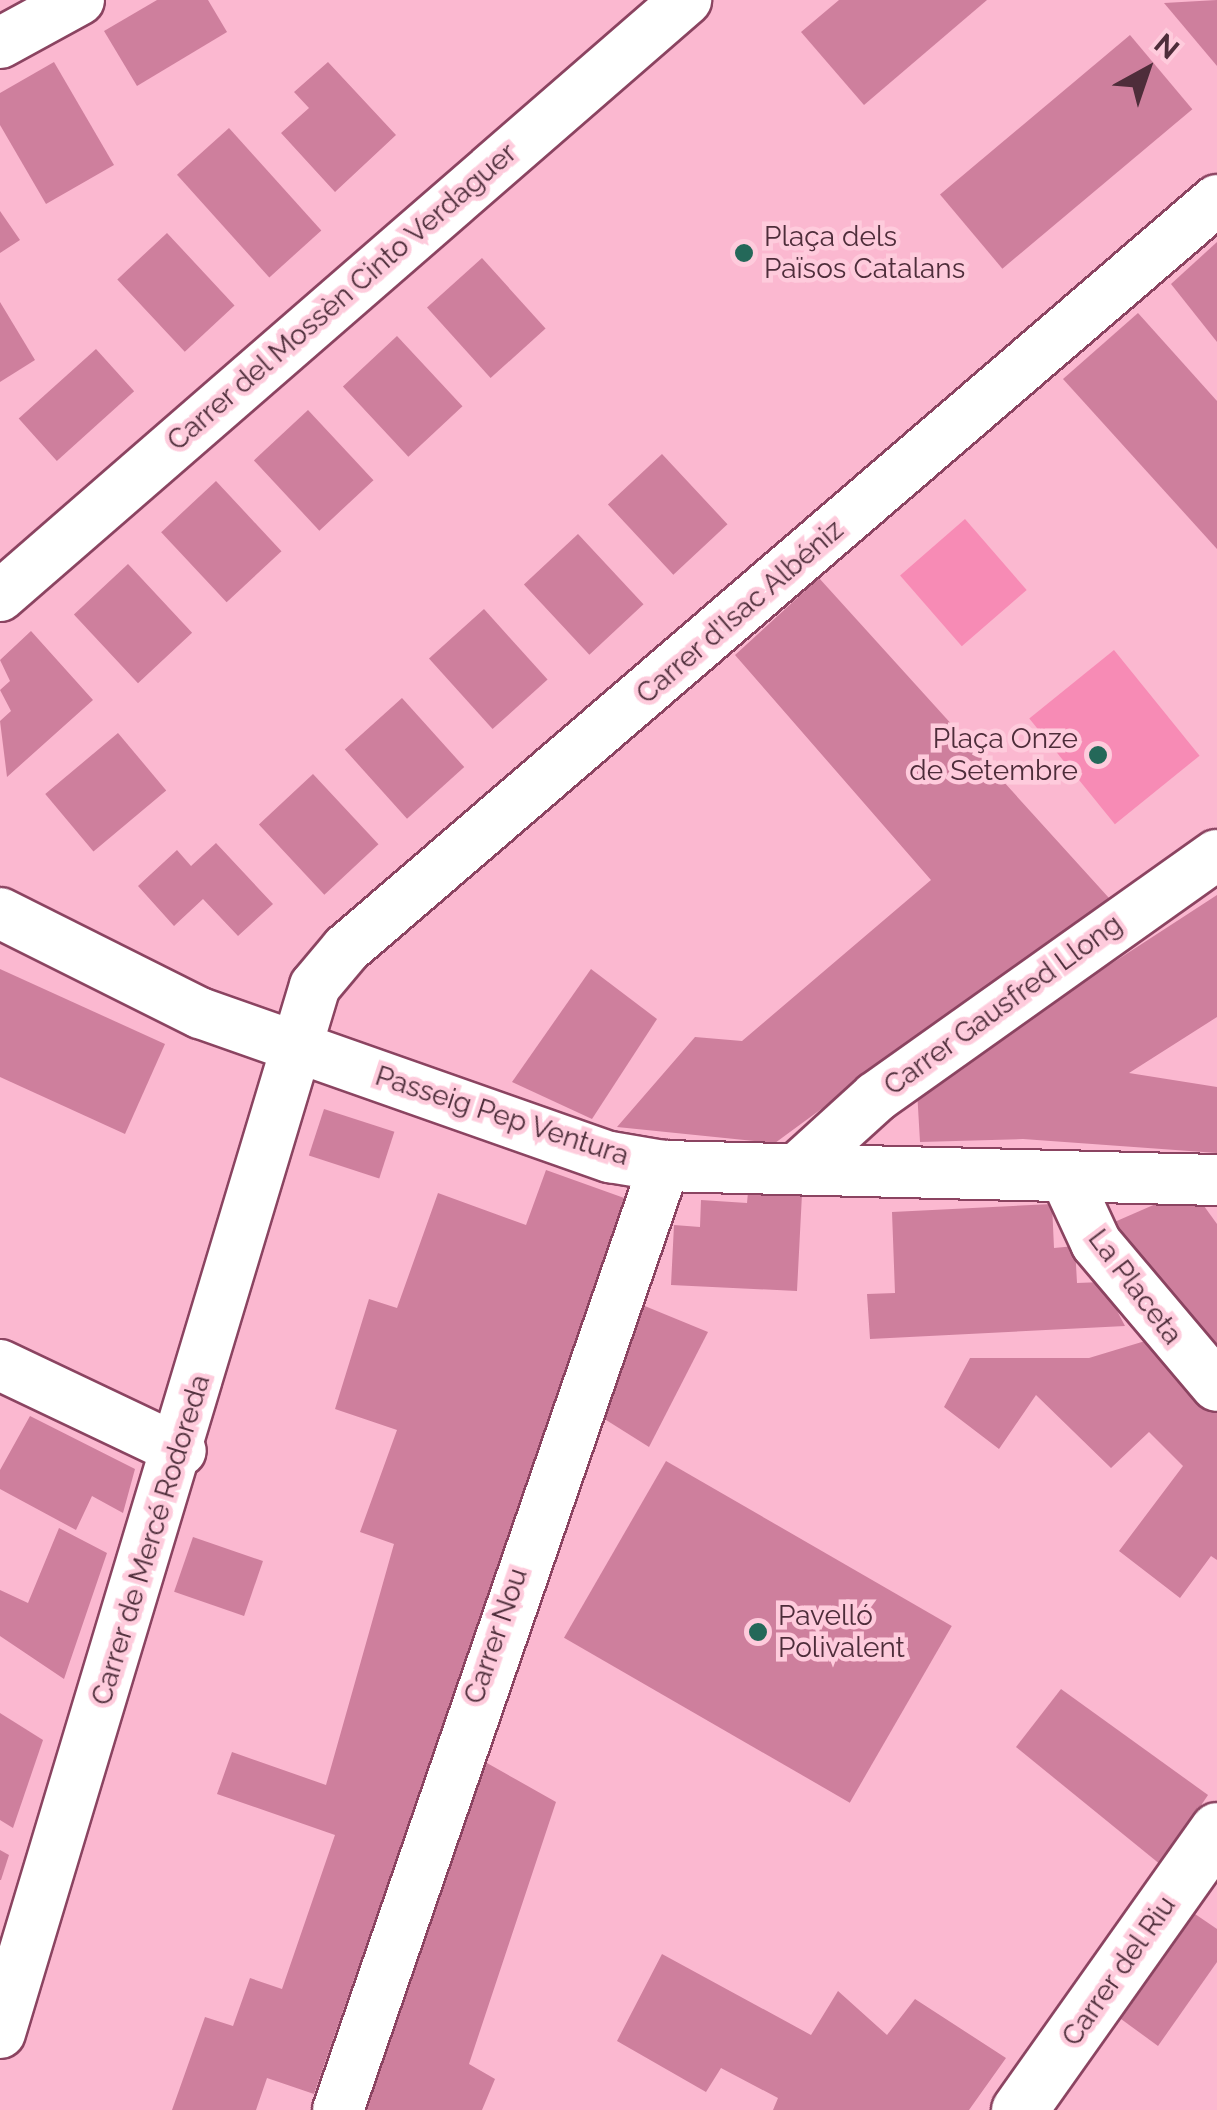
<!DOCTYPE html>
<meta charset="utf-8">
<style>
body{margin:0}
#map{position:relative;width:1217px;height:2110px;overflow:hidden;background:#fbb8d0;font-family:Raleway,sans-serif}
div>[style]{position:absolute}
.green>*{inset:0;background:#f78bb5;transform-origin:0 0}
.building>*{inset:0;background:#ce7f9d;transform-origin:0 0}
.roads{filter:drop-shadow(2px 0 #8b4461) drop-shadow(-2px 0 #8b4461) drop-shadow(0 2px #8b4461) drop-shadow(0 -2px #8b4461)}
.minor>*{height:50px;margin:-25px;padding:0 25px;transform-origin:25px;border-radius:25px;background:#fff}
.tertiary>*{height:55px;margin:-27.5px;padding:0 27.5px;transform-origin:27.5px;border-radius:27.5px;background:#fff}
.dots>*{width:28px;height:28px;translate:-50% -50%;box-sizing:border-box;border:5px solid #fecbdc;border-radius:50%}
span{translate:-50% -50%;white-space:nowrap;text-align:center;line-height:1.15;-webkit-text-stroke:9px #fecbdc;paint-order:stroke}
.poi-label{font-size:28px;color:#4e2d3a}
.left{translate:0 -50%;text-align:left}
.right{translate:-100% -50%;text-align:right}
.street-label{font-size:28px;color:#4e2d3a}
.north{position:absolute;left:1097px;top:20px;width:100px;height:100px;-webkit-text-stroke:8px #fecbdc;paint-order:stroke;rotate:40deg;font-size:28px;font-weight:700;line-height:40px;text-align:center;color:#4e2d3a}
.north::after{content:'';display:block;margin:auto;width:35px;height:45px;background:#4e2d3a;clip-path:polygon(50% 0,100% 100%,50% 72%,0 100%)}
</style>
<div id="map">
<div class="green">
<i style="left:965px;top:519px;width:94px;height:86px;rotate:49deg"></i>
<i style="left:1114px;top:650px;width:136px;height:109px;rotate:51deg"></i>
</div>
<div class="building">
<i style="clip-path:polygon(157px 0,208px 0,227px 32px,137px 86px,104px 31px)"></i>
<i style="clip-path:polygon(839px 0,987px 0,864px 105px,801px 32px)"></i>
<i style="clip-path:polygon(1217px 0,1217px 66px,1164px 3px)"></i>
<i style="left:1130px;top:35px;width:97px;height:248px;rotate:50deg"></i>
<i style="clip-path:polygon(54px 62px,114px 165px,46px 204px,0 125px,0 93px)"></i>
<i style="clip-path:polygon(328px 62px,396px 135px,335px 192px,281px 133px,309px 108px,294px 92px)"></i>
<i style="left:229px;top:128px;width:138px;height:70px;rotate:48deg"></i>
<i style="clip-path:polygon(0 211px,20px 240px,0 253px)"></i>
<i style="left:167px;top:233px;width:99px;height:68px;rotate:47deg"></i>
<i style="clip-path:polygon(1217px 242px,1217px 342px,1171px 284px)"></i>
<i style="left:482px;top:258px;width:95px;height:74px;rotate:48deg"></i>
<i style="clip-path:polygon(0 302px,35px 360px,0 382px)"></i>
<i style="clip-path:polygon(1138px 313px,1217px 401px,1217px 549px,1063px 379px)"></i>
<i style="left:397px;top:336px;width:96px;height:74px;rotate:47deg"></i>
<i style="left:96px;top:349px;width:57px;height:104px;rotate:48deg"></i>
<i style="left:308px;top:410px;width:96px;height:74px;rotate:47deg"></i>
<i style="left:662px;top:454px;width:96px;height:74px;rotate:47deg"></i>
<i style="left:216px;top:481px;width:96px;height:75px;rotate:47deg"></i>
<i style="left:578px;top:534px;width:96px;height:74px;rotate:47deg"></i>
<i style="left:128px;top:564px;width:94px;height:74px;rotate:47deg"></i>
<i style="clip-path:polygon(819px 578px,1109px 898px,775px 1143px,617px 1127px,695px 1037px,742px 1041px,931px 880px,735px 655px)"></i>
<i style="left:484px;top:609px;width:95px;height:74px;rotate:48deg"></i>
<i style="clip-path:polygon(31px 631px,93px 700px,7px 777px,0 721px,11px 711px,0 690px,10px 681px,0 660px)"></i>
<i style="left:402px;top:698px;width:93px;height:77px;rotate:48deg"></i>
<i style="left:118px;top:733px;width:75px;height:95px;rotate:50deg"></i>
<i style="left:313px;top:774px;width:96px;height:74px;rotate:47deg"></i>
<i style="clip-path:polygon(216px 843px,273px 904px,238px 936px,203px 899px,174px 926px,138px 886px,177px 850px,191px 866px)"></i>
<i style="clip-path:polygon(1217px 895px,1217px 1017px,1129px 1073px,1217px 1087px,1217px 1153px,1023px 1139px,920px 1142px,917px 1090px)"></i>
<i style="clip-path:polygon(0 969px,165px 1044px,125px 1134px,0 1077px)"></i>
<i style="clip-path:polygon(591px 969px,657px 1019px,592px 1119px,512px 1082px)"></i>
<i style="left:324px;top:1109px;width:74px;height:49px;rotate:18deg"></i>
<i style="clip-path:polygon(546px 1170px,627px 1199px,314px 2094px,267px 2078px,256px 2110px,172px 2110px,205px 2017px,233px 2026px,250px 1978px,282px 1989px,335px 1835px,217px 1794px,232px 1752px,326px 1785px,394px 1544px,360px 1532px,397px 1430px,335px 1409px,369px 1299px,397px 1308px,438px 1193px,526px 1225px)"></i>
<i style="clip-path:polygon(748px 1192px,802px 1194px,797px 1291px,671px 1285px,674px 1225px,700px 1227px,701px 1200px,747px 1203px)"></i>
<i style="clip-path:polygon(1158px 1203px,1204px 1206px,1217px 1224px,1217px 1354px,1103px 1227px)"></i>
<i style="clip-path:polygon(1052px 1204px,1054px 1248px,1075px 1246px,1077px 1283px,1102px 1282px,1125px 1326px,870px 1339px,867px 1294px,895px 1293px,892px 1212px)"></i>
<i style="clip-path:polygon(635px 1302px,708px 1332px,649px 1447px,595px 1413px)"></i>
<i style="clip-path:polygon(1155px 1338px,1217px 1409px,1217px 1560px,1211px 1556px,1180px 1598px,1119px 1551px,1183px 1466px,1149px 1432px,1111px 1468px,1036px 1395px,999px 1449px,944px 1407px,970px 1358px,1089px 1358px)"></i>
<i style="clip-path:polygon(30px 1416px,135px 1469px,123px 1513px,92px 1496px,76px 1530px,0 1489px,0 1470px)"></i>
<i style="left:666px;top:1461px;width:330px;height:204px;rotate:30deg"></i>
<i style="clip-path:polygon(59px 1528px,107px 1553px,64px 1679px,0 1636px,0 1590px,28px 1603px)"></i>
<i style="left:193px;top:1537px;width:74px;height:58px;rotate:19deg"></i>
<i style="clip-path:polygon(1061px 1689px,1208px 1795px,1161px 1865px,1016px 1747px)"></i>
<i style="clip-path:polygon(0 1713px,43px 1740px,13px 1828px,0 1820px)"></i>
<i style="clip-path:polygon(471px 1754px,556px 1802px,469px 2064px,495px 2079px,482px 2110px,358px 2110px)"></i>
<i style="clip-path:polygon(0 1850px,9px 1855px,1px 1880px,0 1880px)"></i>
<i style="clip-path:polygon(1195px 1914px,1217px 1929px,1217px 1962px,1158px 2046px,1121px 2019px)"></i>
<i style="clip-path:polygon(662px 1954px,811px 2035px,838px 1991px,887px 2035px,915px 1999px,1006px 2058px,969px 2110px,773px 2110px,778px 2098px,721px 2068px,706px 2092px,617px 2041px)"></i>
</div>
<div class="roads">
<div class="minor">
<i style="left:0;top:43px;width:90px;rotate:-28.6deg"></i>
<i style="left:0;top:596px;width:909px;rotate:-40.98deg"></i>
<i style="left:0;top:913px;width:224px;rotate:26.6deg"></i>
<i style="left:200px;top:1013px;width:435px;rotate:19.4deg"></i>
<i style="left:610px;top:1157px;width:55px;rotate:9.5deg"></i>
<i style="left:664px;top:1166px;width:553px;rotate:1.45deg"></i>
<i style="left:799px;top:1167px;width:104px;rotate:-42.3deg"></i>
<i style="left:876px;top:1097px;width:418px;rotate:-35.4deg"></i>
<i style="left:1066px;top:1178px;width:72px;rotate:65.2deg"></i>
<i style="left:1096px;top:1243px;width:187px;rotate:49.8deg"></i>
<i style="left:0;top:1365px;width:200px;rotate:25.4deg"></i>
<i style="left:0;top:2033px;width:1093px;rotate:-73.26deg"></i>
<i style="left:315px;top:986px;width:48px;rotate:-50deg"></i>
<i style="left:346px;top:949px;width:1149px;rotate:-40.69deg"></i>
<i style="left:338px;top:2110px;width:999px;rotate:-70.95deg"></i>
</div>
<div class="tertiary">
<i style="left:1019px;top:2110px;width:343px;rotate:-54.7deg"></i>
</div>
</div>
<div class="dots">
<i style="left:744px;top:253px;background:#246859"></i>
<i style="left:1098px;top:755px;background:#246859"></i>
<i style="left:758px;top:1632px;background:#246859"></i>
</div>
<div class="poi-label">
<span class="left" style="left:764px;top:253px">Plaça dels<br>Països Catalans</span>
<span class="right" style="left:1078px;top:755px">Plaça Onze<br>de Setembre</span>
<span class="left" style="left:778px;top:1632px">Pavelló<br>Polivalent</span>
</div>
<div class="street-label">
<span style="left:342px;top:297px;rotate:-41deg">Carrer del Mossèn Cinto Verdaguer</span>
<span style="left:740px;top:612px;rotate:-41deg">Carrer d'Isac Albéniz</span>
<span style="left:1003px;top:1005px;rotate:-36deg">Carrer Gausfred Llong</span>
<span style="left:502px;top:1116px;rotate:18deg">Passeig Pep Ventura</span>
<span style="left:1135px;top:1287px;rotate:53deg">La Placeta</span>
<span style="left:151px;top:1540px;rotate:-73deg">Carrer de Mercé Rodoreda</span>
<span style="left:496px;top:1636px;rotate:-71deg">Carrer Nou</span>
<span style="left:1119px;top:1971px;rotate:-55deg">Carrer del Riu</span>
</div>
<div class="north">N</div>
</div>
